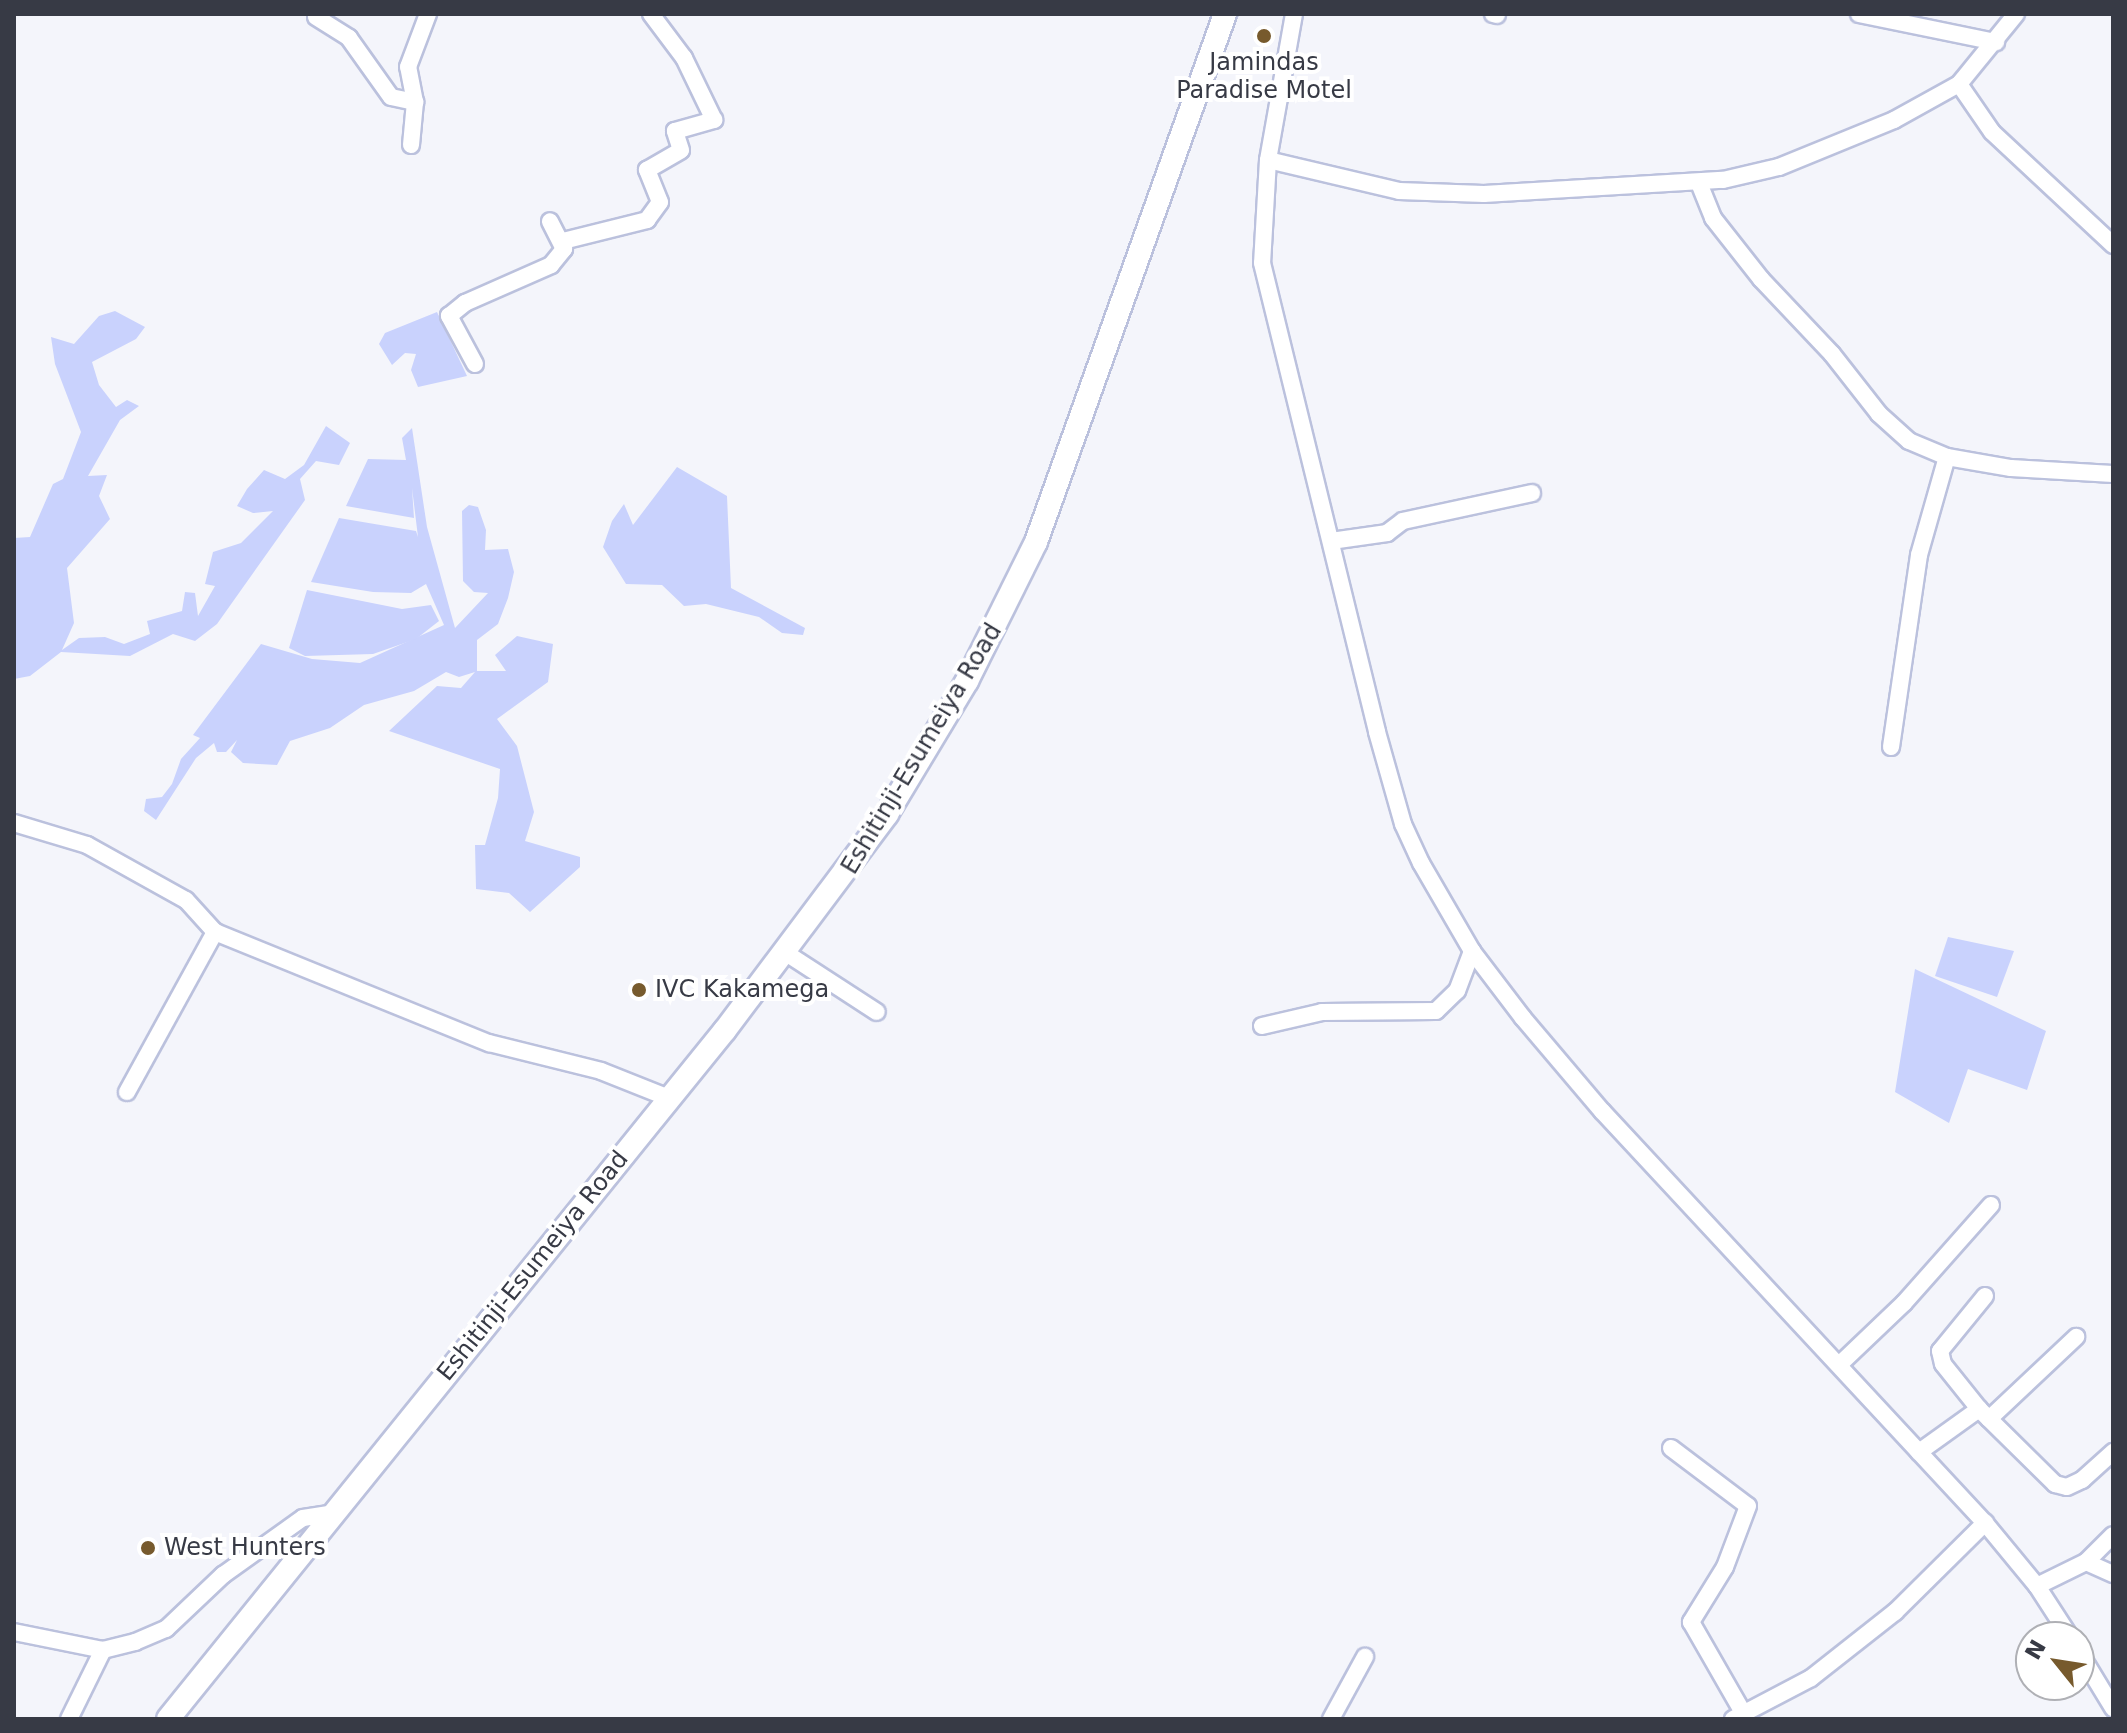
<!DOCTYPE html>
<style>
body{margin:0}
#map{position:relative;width:2127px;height:1733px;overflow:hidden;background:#f4f5fb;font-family:"DejaVu Sans",sans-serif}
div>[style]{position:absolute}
.green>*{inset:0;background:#c9d2fd}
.roads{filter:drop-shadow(2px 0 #bbc1dd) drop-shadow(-2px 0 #bbc1dd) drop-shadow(0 2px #bbc1dd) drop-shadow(0 -2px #bbc1dd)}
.minor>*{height:16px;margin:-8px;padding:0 8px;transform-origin:8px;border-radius:8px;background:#fff}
.highway>*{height:22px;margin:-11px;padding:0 11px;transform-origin:11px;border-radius:11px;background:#fff}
.dots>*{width:22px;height:22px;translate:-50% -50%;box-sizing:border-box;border:4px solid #fff;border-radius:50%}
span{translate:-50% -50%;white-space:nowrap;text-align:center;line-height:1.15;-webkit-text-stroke:8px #fff;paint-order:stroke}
.poi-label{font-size:24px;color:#373a45}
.left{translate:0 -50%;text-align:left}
.street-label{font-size:24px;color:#373a45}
.frame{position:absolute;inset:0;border:16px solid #373a45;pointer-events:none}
.north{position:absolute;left:2015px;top:1621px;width:80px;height:80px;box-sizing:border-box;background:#fff;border:2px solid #afb0b5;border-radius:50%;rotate:300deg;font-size:22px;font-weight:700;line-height:32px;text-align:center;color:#373a45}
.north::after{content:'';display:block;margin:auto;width:28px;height:36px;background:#775a2d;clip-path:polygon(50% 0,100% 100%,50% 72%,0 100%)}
</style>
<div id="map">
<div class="green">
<i style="clip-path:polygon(115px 311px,145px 327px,136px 339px,92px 362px,99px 385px,116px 407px,127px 400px,139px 406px,120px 420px,88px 476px,107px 475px,99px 496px,110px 519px,67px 568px,74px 623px,62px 650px,79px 638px,105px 637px,124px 644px,150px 634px,147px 621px,182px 611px,185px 592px,195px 593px,198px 616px,215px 586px,205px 584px,213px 552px,241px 543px,273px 511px,253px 513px,237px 506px,247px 489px,264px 470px,285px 479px,304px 465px,326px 426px,350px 443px,339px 465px,316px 461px,300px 479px,305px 500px,217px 624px,195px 641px,173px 634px,130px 656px,61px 652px,30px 676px,14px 679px,14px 538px,30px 537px,53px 484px,63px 479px,81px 432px,55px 364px,51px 337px,74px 344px,99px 316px)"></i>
<i style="clip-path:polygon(437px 312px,467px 376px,418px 387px,411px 370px,416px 354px,405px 353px,392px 365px,379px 344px,385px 333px)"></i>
<i style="clip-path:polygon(412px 428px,427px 527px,455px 628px,488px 593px,474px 592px,463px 581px,462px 511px,469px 505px,478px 507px,486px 530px,485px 550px,508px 549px,514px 572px,508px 598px,498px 624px,477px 640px,477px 671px,506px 671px,495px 655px,517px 636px,553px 644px,548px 682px,497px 719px,517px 746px,534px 812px,525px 841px,580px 857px,580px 867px,530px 912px,509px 893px,476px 889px,475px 845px,485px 845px,498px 798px,500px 769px,389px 731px,437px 686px,461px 688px,475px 672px,459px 677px,446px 672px,414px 691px,364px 705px,330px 728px,290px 741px,277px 765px,243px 763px,231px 752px,237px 740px,226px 752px,217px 752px,214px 743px,196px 758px,156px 820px,144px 811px,146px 799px,162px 797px,172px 784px,181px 759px,200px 738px,193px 735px,261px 644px,312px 659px,360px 663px,444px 625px,426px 584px,411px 593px,373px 592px,311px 582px,339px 518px,416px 531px,418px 537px,412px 488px,414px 518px,346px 506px,368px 459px,406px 460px,402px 438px)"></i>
<i style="clip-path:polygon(677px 467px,727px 496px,731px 588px,805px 628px,803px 635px,782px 633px,759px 617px,706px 604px,684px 606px,662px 585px,626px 584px,603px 547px,612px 521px,624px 504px,633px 525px)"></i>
<i style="clip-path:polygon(307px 590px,402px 609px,431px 605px,439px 621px,416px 639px,373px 654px,305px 656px,289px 648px)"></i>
<i style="clip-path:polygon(1948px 937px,2014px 951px,1997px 997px,1935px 976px)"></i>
<i style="clip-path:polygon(1915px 969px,2046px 1031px,2027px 1090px,1968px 1069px,1949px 1123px,1895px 1092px)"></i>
</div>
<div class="roads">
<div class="minor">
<i style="left:1294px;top:14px;width:148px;rotate:100.1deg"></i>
<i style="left:1268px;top:160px;width:103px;rotate:93.3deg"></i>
<i style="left:1262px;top:263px;width:483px;rotate:76.2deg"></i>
<i style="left:1377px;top:732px;width:96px;rotate:74.2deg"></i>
<i style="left:1403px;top:824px;width:43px;rotate:65.2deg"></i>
<i style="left:1421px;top:863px;width:102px;rotate:59.9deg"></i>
<i style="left:1472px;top:951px;width:84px;rotate:52.7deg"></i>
<i style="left:1523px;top:1018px;width:122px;rotate:49.7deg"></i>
<i style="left:1602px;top:1111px;width:563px;rotate:47.09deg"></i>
<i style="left:1985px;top:1523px;width:82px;rotate:50.5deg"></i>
<i style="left:2037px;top:1586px;width:61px;rotate:57.1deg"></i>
<i style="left:1493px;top:14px;width:4px;rotate:14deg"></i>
<i style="left:1859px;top:14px;width:140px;rotate:11.6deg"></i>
<i style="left:316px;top:17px;width:39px;rotate:32deg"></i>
<i style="left:349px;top:38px;width:72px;rotate:54.6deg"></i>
<i style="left:391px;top:97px;width:25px;rotate:12deg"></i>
<i style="left:1959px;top:84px;width:58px;rotate:55.5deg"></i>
<i style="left:1992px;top:132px;width:166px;rotate:43deg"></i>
<i style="left:411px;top:145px;width:43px;rotate:-84.7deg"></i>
<i style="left:415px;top:102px;width:36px;rotate:-101deg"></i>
<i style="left:408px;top:67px;width:57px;rotate:-69.3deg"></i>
<i style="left:1268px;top:160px;width:135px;rotate:13.3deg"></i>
<i style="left:1399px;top:191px;width:85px;rotate:2deg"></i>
<i style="left:1484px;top:194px;width:239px;rotate:-3.4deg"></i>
<i style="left:1723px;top:180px;width:57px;rotate:-13.1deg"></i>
<i style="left:1779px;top:167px;width:124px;rotate:-22.2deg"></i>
<i style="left:1894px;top:120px;width:74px;rotate:-29deg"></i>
<i style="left:1959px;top:84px;width:90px;rotate:-50.8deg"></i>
<i style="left:1699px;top:183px;width:38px;rotate:68deg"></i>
<i style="left:1713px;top:218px;width:78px;rotate:51.8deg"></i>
<i style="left:1761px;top:279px;width:103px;rotate:46.6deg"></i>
<i style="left:1832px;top:354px;width:76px;rotate:51.9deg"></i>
<i style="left:1879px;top:414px;width:40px;rotate:42deg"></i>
<i style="left:1909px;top:441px;width:41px;rotate:22.8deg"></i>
<i style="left:1947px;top:457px;width:65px;rotate:9.8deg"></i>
<i style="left:2011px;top:468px;width:102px;rotate:3.4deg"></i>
<i style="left:563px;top:241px;width:87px;rotate:-14deg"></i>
<i style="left:647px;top:220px;width:22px;rotate:-54deg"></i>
<i style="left:660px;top:202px;width:35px;rotate:-112deg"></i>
<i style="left:647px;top:170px;width:39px;rotate:-30deg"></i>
<i style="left:681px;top:150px;width:20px;rotate:-108deg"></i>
<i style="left:675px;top:131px;width:41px;rotate:-15.8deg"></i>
<i style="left:714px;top:120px;width:69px;rotate:-115.8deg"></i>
<i style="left:684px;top:58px;width:55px;rotate:-126.9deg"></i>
<i style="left:475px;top:364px;width:55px;rotate:-118.4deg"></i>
<i style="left:449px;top:316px;width:21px;rotate:-39deg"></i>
<i style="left:465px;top:303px;width:94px;rotate:-23.8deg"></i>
<i style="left:551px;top:265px;width:21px;rotate:-51deg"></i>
<i style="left:564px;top:249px;width:31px;rotate:-117deg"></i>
<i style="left:1331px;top:541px;width:57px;rotate:-8.1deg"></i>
<i style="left:1387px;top:533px;width:20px;rotate:-37deg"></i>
<i style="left:1403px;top:521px;width:132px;rotate:-12.2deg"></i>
<i style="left:1891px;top:747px;width:194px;rotate:-81.7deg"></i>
<i style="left:1919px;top:555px;width:102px;rotate:-74.1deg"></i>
<i style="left:14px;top:823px;width:76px;rotate:16.8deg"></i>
<i style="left:87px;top:845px;width:113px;rotate:29.1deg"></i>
<i style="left:186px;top:900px;width:43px;rotate:47.8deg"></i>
<i style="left:215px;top:932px;width:296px;rotate:22.1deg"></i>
<i style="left:489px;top:1043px;width:115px;rotate:14deg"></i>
<i style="left:601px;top:1071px;width:73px;rotate:21.7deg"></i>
<i style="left:786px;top:953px;width:108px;rotate:33deg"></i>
<i style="left:1262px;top:1026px;width:62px;rotate:-13.1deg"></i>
<i style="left:1322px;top:1012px;width:114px;rotate:-0.5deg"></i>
<i style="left:1436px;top:1011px;width:29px;rotate:-44deg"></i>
<i style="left:1457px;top:991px;width:43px;rotate:-69.4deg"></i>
<i style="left:127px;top:1092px;width:183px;rotate:-61.2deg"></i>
<i style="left:1985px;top:1296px;width:71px;rotate:129.3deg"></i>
<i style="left:1940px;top:1351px;width:13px;rotate:77deg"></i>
<i style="left:1943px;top:1364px;width:58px;rotate:51.3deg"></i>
<i style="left:1979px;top:1409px;width:107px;rotate:44.6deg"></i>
<i style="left:2055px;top:1484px;width:12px;rotate:14deg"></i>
<i style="left:2067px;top:1487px;width:17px;rotate:-25deg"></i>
<i style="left:2082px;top:1480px;width:42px;rotate:-42.1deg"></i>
<i style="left:1840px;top:1364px;width:88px;rotate:-43.6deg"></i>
<i style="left:1904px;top:1303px;width:131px;rotate:-48.4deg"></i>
<i style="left:1989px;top:1419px;width:120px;rotate:-43.3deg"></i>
<i style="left:1671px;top:1448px;width:96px;rotate:37deg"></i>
<i style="left:1748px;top:1506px;width:65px;rotate:110.7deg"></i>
<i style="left:1725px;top:1567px;width:65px;rotate:121.7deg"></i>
<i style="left:1691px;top:1622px;width:106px;rotate:60.1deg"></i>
<i style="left:1919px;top:1452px;width:74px;rotate:-35.6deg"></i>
<i style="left:2086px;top:1562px;width:30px;rotate:24deg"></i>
<i style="left:2037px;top:1586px;width:55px;rotate:-26.1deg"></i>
<i style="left:2086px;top:1562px;width:38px;rotate:-45deg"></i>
<i style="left:14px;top:1632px;width:91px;rotate:11.4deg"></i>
<i style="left:103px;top:1650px;width:33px;rotate:-14deg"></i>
<i style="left:135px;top:1642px;width:34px;rotate:-23deg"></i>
<i style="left:166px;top:1629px;width:79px;rotate:-43.5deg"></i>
<i style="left:223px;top:1575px;width:98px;rotate:-35.5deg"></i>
<i style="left:303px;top:1518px;width:31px;rotate:-9deg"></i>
<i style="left:2079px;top:1652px;width:66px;rotate:58.7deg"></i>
<i style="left:69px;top:1719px;width:77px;rotate:-63.8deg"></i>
<i style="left:1331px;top:1719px;width:71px;rotate:-61.3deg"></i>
<i style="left:1733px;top:1719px;width:88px;rotate:-27.7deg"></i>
<i style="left:1811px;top:1678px;width:107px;rotate:-38.2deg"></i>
<i style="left:1895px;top:1612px;width:127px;rotate:-44.7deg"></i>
</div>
<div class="highway">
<i style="left:168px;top:1719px;width:886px;rotate:-51.05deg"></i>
<i style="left:725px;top:1030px;width:270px;rotate:-53.1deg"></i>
<i style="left:887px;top:814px;width:155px;rotate:-59deg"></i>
<i style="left:967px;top:681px;width:155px;rotate:-63.6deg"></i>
<i style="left:1036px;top:542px;width:561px;rotate:-70.3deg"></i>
</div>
</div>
<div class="dots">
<i style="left:1264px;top:36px;background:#775a2d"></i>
<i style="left:639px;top:990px;background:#775a2d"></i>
<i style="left:148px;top:1548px;background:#775a2d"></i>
</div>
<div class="poi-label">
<span style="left:1264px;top:77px">Jamindas<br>Paradise Motel</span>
<span class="left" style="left:655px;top:990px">IVC Kakamega</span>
<span class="left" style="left:164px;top:1548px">West Hunters</span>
</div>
<div class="street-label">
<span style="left:922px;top:749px;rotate:-59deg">Eshitinji-Esumeiya Road</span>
<span style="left:533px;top:1266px;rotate:-51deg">Eshitinji-Esumeiya Road</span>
</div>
<div class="frame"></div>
<div class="north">N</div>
</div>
